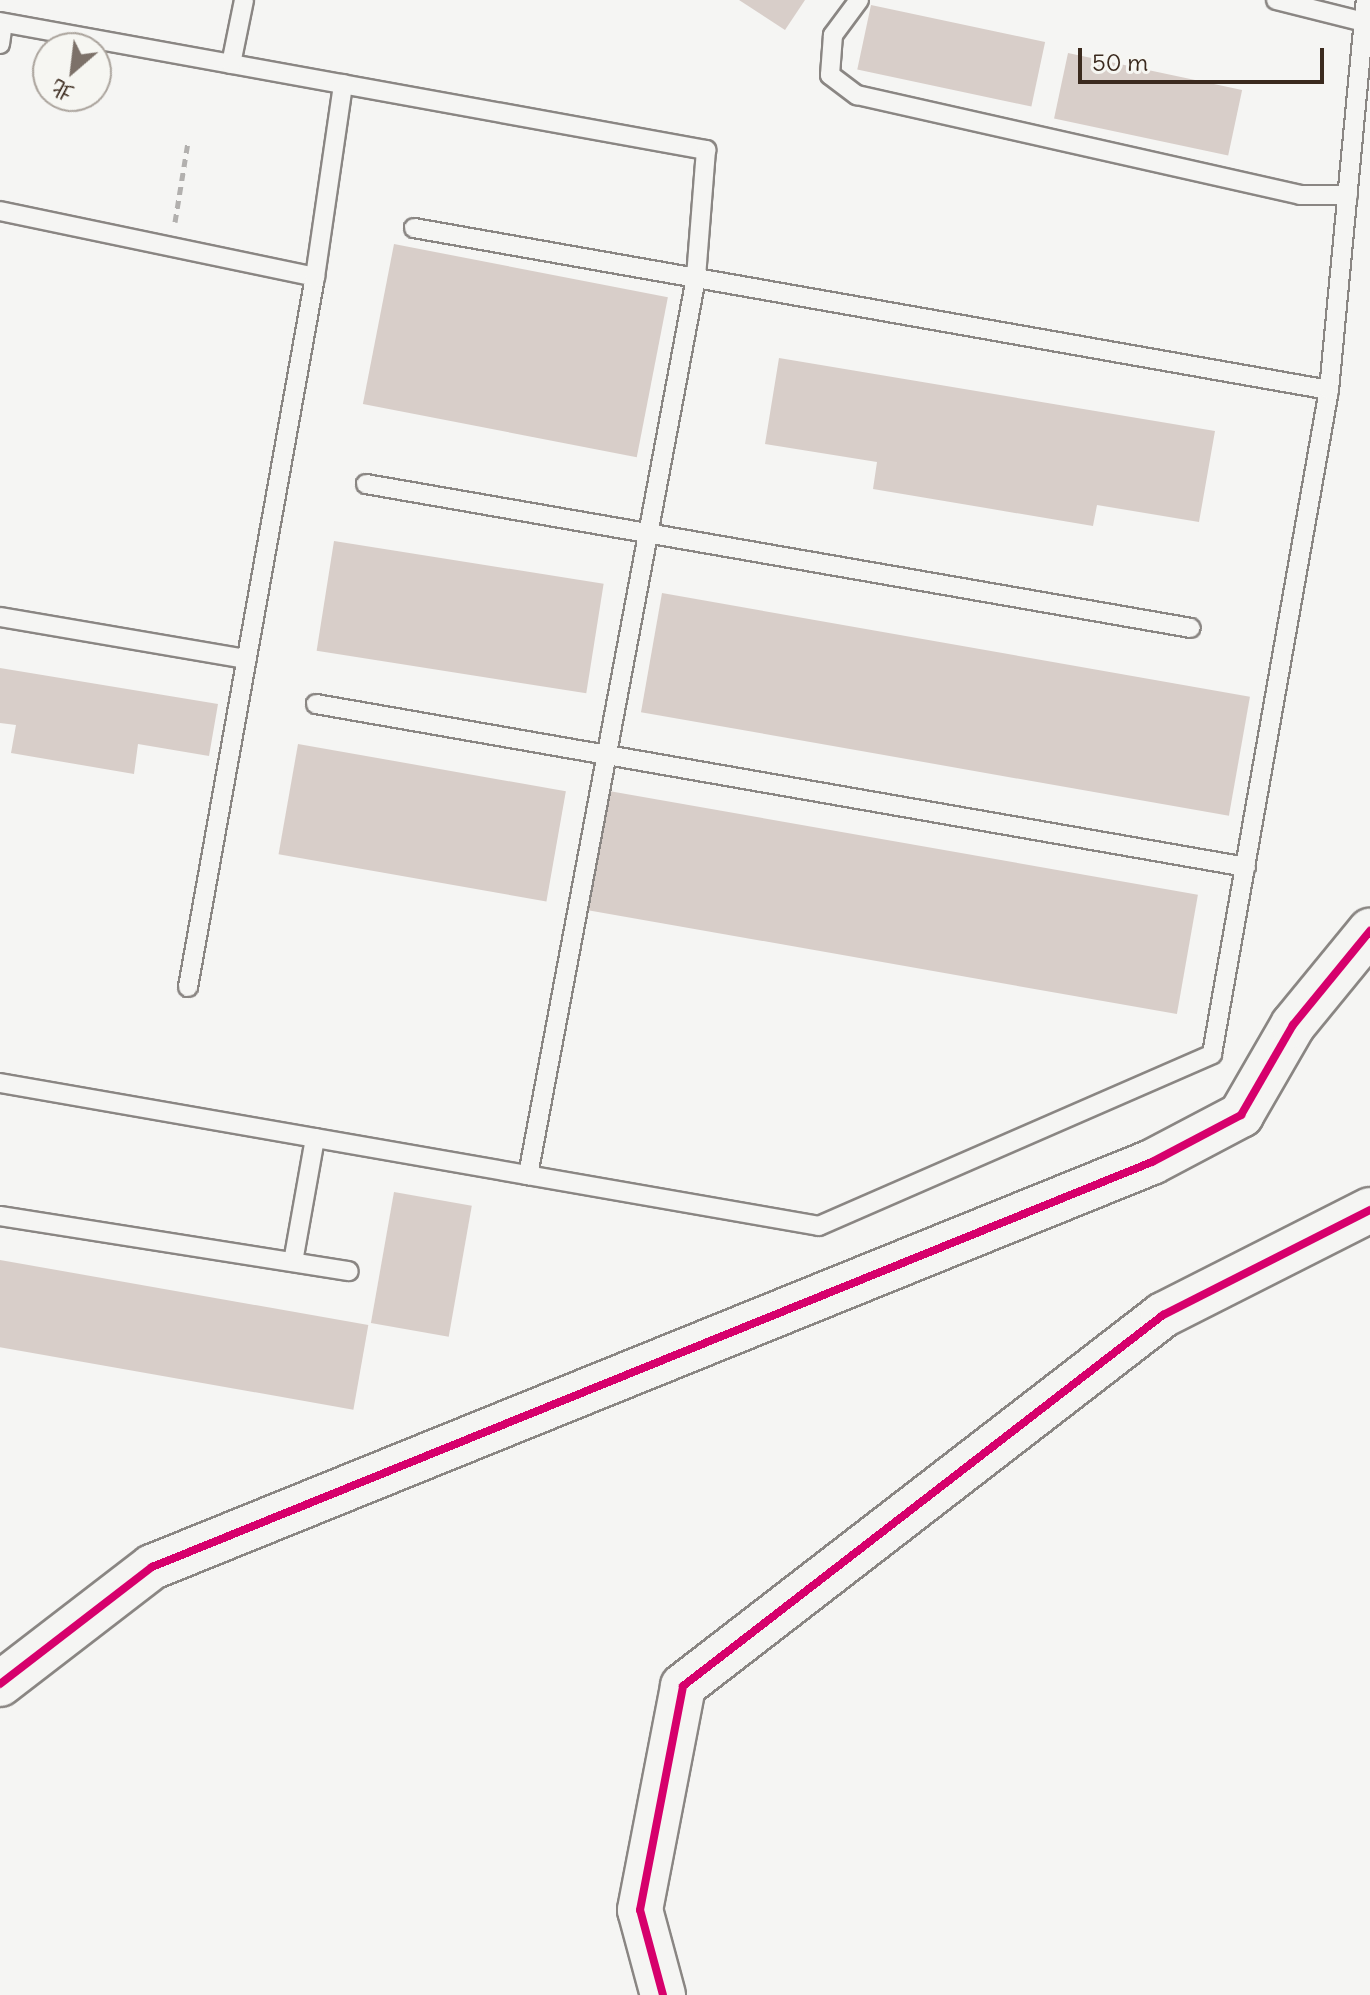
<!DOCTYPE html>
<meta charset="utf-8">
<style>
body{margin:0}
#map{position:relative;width:1370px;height:1995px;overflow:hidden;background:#f5f5f3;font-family:Delius,"LXGW WenKai TC",sans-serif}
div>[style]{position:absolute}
.building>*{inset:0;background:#d8cec9;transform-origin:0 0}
.path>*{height:5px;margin-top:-2.5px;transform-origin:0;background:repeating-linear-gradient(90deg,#b2b0ae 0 8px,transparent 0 14px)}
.roads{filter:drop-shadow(2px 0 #8a8683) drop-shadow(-2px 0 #8a8683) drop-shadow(0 2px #8a8683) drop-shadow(0 -2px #8a8683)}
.lane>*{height:18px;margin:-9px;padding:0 9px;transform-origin:9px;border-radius:9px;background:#f5f5f3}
.secondary>*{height:44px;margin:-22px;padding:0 22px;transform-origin:22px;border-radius:22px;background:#f5f5f3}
.cycleway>*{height:8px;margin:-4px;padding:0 4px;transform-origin:4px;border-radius:4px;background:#d6006c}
span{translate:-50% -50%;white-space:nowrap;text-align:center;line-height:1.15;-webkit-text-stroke:7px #f6f6f2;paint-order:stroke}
.north{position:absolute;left:32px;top:32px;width:80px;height:80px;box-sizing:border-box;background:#f6f6f2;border:2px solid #aba49d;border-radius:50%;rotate:208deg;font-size:22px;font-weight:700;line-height:32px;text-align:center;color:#3b2a1e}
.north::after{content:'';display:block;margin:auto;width:28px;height:36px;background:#7c7169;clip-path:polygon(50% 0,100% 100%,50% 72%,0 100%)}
.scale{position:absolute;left:1078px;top:48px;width:246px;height:36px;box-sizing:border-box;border:4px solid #3b2a1e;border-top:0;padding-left:10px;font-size:24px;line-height:28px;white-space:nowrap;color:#3b2a1e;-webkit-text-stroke:6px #f6f6f2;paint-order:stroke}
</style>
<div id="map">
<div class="building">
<i style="clip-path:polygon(739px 0,805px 0,785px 30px)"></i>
<i style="left:871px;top:5px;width:178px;height:66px;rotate:12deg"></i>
<i style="left:1068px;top:53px;width:178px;height:67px;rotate:12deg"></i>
<i style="left:394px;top:244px;width:279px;height:163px;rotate:11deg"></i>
<i style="clip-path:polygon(779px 358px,1215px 431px,1199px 522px,1097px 505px,1093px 526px,873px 489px,877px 462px,765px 444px)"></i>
<i style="left:334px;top:541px;width:273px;height:111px;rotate:9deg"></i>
<i style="left:662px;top:593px;width:597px;height:121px;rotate:10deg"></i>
<i style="clip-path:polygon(0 668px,218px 704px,209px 756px,138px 744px,134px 774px,11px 753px,16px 725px,0 723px)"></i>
<i style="left:298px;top:744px;width:272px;height:112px;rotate:10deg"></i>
<i style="left:609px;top:791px;width:598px;height:121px;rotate:10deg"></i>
<i style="left:394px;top:1192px;width:79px;height:133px;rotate:10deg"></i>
<i style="left:0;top:1260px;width:374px;height:86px;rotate:10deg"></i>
</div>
<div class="path">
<i style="left:175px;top:222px;width:81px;rotate:-80.8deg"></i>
</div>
<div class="roads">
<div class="lane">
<i style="left:859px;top:0;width:44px;rotate:126.6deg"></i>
<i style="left:833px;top:35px;width:40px;rotate:94.3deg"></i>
<i style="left:830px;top:75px;width:34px;rotate:37deg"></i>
<i style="left:857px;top:95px;width:454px;rotate:12.7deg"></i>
<i style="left:1300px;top:195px;width:48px"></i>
<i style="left:1276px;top:0;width:91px;rotate:14deg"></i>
<i style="left:0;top:22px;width:718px;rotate:10.28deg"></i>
<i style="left:706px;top:150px;width:128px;rotate:94.5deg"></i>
<i style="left:696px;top:278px;width:913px;rotate:100.61deg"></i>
<i style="left:0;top:44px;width:21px;rotate:-82deg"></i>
<i style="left:231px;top:64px;width:65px;rotate:-78.5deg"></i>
<i style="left:0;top:211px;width:322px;rotate:11.8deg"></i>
<i style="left:414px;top:228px;width:929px;rotate:10.04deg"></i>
<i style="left:366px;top:484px;width:837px;rotate:9.9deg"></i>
<i style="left:0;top:617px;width:250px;rotate:9.7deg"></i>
<i style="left:316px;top:704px;width:944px;rotate:9.94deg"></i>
<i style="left:188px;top:987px;width:721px;rotate:-79.86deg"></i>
<i style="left:315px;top:277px;width:195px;rotate:-81.7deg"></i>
<i style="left:0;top:1083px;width:831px;rotate:9.9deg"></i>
<i style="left:819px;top:1226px;width:429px;rotate:-23.6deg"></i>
<i style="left:1212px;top:1054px;width:674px;rotate:-80.01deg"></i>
<i style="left:1329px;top:390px;width:392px;rotate:-84.6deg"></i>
<i style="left:0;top:1216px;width:353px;rotate:9deg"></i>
<i style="left:293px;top:1262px;width:126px;rotate:-79.9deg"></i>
</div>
<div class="secondary">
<i style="left:0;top:1684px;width:192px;rotate:-37.6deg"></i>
<i style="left:152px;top:1567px;width:1079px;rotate:-22.05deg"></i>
<i style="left:1152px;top:1162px;width:101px;rotate:-27.8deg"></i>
<i style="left:1241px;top:1115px;width:104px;rotate:-60deg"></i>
<i style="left:1293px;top:1025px;width:122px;rotate:-50.7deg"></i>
<i style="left:663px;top:1995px;width:88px;rotate:-105.1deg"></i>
<i style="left:640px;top:1910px;width:228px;rotate:-79.1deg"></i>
<i style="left:683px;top:1686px;width:607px;rotate:-37.7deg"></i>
<i style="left:1163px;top:1315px;width:232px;rotate:-26.9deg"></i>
</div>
</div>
<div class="cycleway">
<i style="left:0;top:1684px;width:192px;rotate:-37.6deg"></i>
<i style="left:152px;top:1567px;width:1079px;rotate:-22.05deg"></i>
<i style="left:1152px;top:1162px;width:101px;rotate:-27.8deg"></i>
<i style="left:1241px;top:1115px;width:104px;rotate:-60deg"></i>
<i style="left:1293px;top:1025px;width:122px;rotate:-50.7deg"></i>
<i style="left:663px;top:1995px;width:88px;rotate:-105.1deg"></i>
<i style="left:640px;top:1910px;width:228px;rotate:-79.1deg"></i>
<i style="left:683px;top:1686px;width:607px;rotate:-37.7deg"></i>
<i style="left:1163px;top:1315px;width:232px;rotate:-26.9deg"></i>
</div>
<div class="north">北</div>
<div class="scale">50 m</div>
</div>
